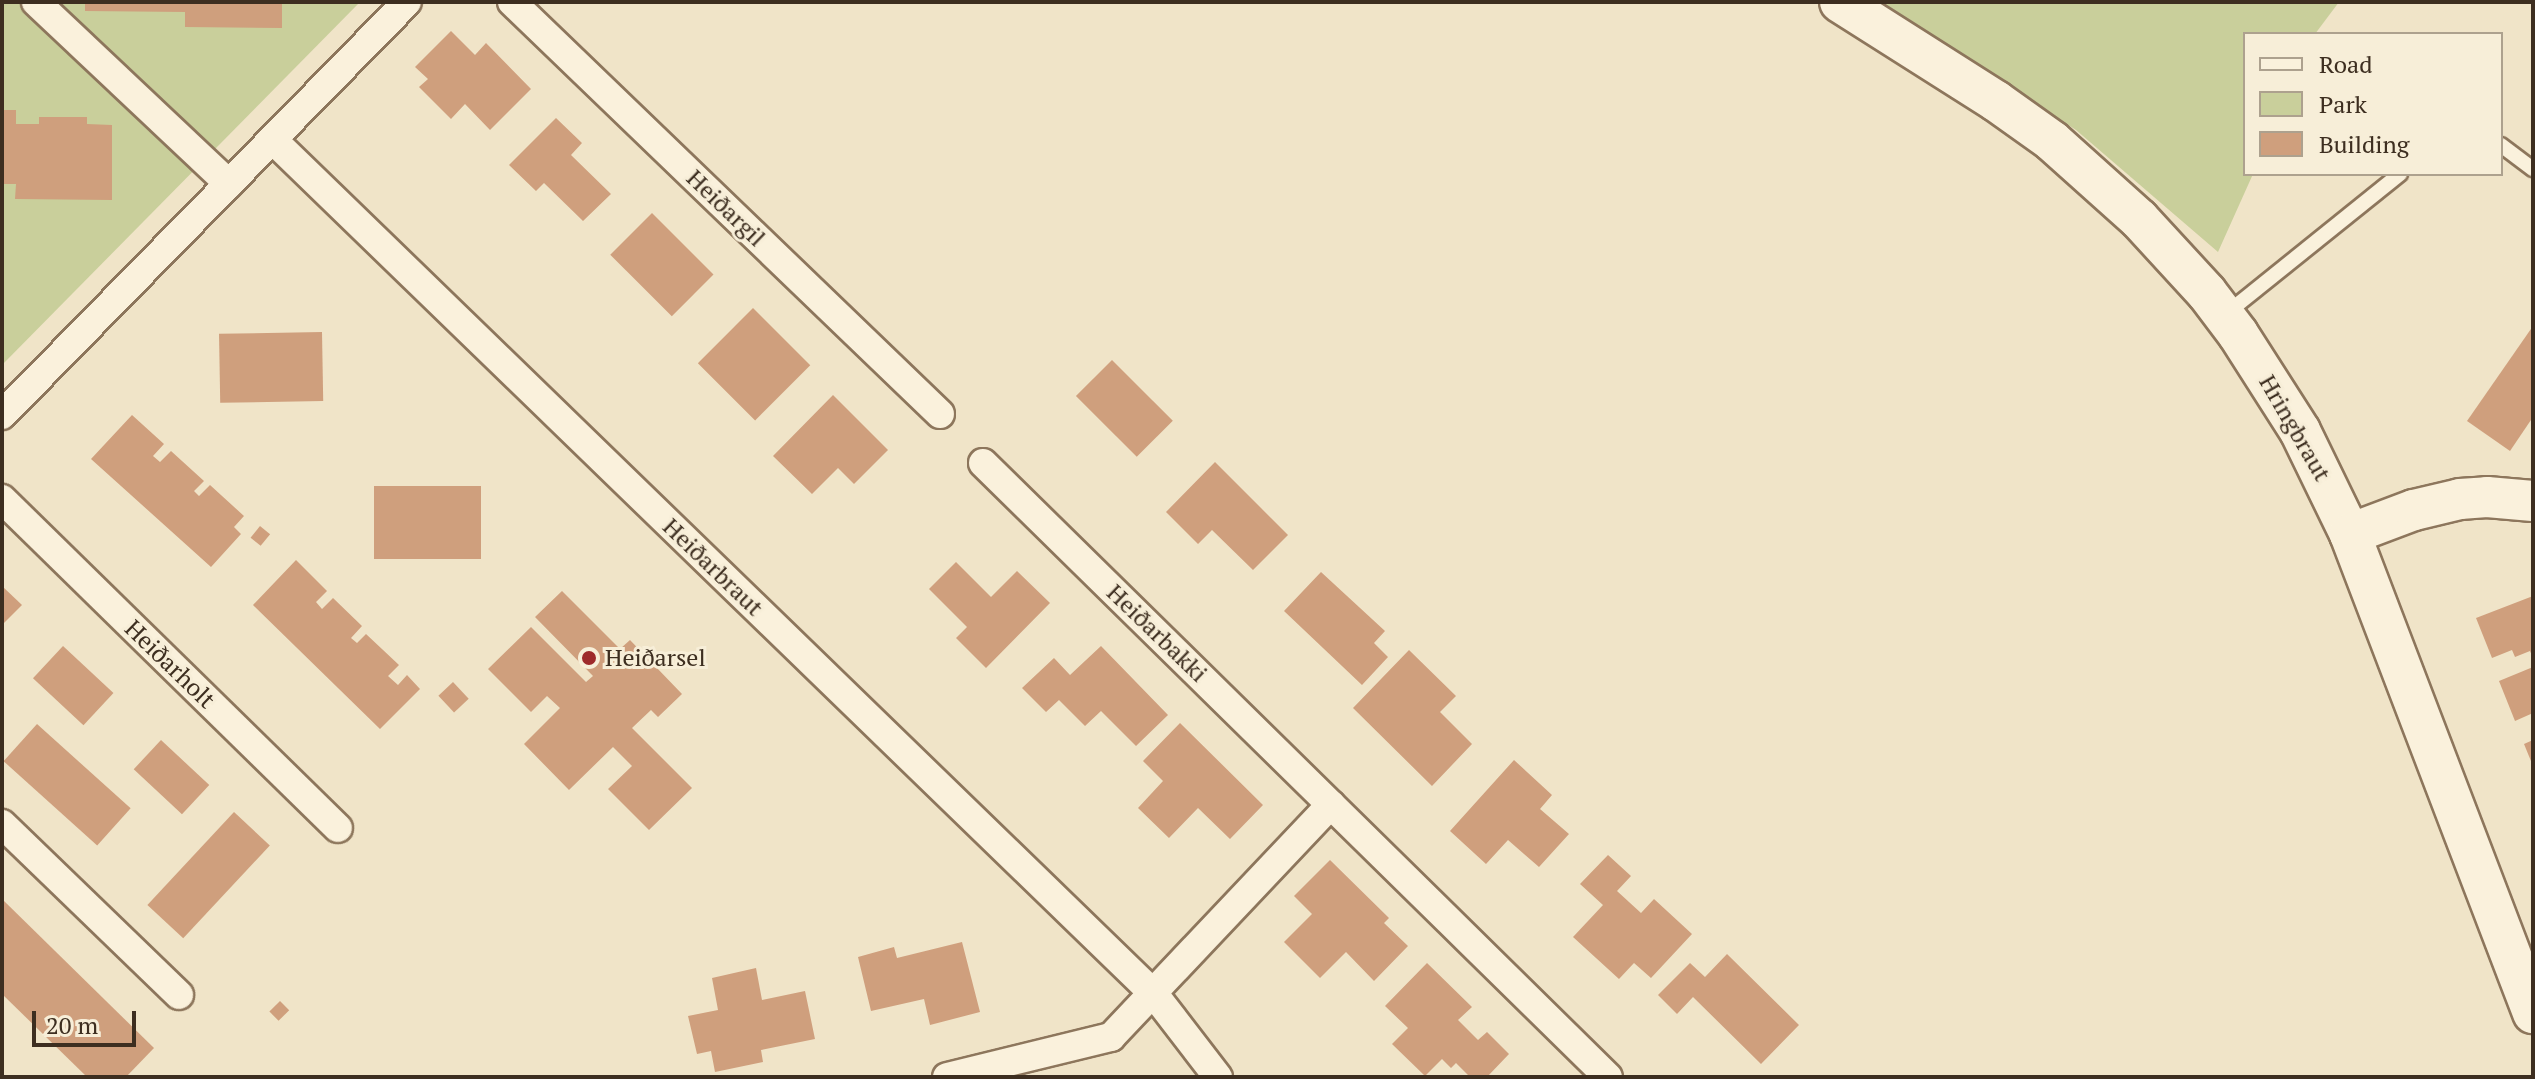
<!DOCTYPE html>
<meta charset="utf-8">
<style>
body{margin:0}
#map{position:relative;width:2535px;height:1079px;overflow:hidden;background:#f0e4c8;font-family:"PT Serif",serif}
div>[style]{position:absolute}
.green>*{inset:0;background:#c9cf9b}
.building>*{inset:0;background:#cf9f7d;transform-origin:0 0}
.roads{filter:drop-shadow(2px 0 #8d765c) drop-shadow(-2px 0 #8d765c) drop-shadow(0 2px #8d765c) drop-shadow(0 -2px #8d765c)}
.lane>*{height:14px;margin:-7px;padding:0 7px;transform-origin:7px;border-radius:7px;background:#faf1dc}
.street>*{height:28px;margin:-14px;padding:0 14px;transform-origin:14px;border-radius:14px;background:#faf1dc}
.secondary>*{height:40px;margin:-20px;padding:0 20px;transform-origin:20px;border-radius:20px;background:#faf1dc}
.dots>*{width:22px;height:22px;translate:-50% -50%;box-sizing:border-box;border:4px solid #f7eed8;border-radius:50%}
span{translate:-50% -50%;white-space:nowrap;text-align:center;line-height:1.15;-webkit-text-stroke:6px #f7eed8;paint-order:stroke}
.street-label{font-size:24px;color:#3d2e20}
.poi-label{font-size:24px;color:#3d2e20}
.left{translate:0 -50%;text-align:left}
.frame{position:absolute;inset:0;border:4px solid #3d2e20;pointer-events:none}
.legend{position:absolute;left:2243px;top:32px;width:260px;height:144px;box-sizing:border-box;background:#f7eed8;border:2px solid #ada18e;margin:0;padding:10px 14px;list-style:none;font-size:24px;color:#3d2e20}
.legend li{display:flex;align-items:center;gap:16px;height:40px}
.legend b{width:40px;border:2px solid #ada18e}
.scale{position:absolute;left:32px;top:1011px;width:104px;height:36px;box-sizing:border-box;border:4px solid #3d2e20;border-top:0;padding-left:10px;font-size:24px;line-height:28px;white-space:nowrap;color:#3d2e20;-webkit-text-stroke:6px #f7eed8;paint-order:stroke}
</style>
<div id="map">
<div class="green">
<i style="clip-path:polygon(2px 2px,360px 2px,2px 365px)"></i>
<i style="clip-path:polygon(1882px 2px,2339px 2px,2315px 34px,2245px 34px,2245px 174px,2253px 174px,2218px 252px,2076px 130px)"></i>
</div>
<div class="building">
<i style="clip-path:polygon(85px 2px,282px 2px,282px 28px,185px 27px,185px 12px,85px 11px)"></i>
<i style="clip-path:polygon(451px 31px,475px 55px,486px 43px,531px 89px,490px 130px,465px 104px,451px 119px,419px 87px,428px 79px,415px 67px)"></i>
<i style="clip-path:polygon(2px 110px,16px 110px,16px 124px,39px 124px,39px 117px,87px 117px,87px 124px,112px 125px,112px 200px,15px 199px,16px 184px,2px 184px)"></i>
<i style="clip-path:polygon(556px 118px,582px 143px,571px 155px,611px 194px,583px 221px,544px 183px,536px 191px,509px 165px)"></i>
<i style="left:652px;top:213px;width:87px;height:59px;rotate:45deg"></i>
<i style="left:753px;top:308px;width:81px;height:78px;rotate:45deg"></i>
<i style="clip-path:polygon(2533px 326px,2533px 417px,2510px 451px,2467px 421px)"></i>
<i style="left:322px;top:332px;width:69px;height:103px;rotate:89deg"></i>
<i style="left:1112px;top:360px;width:86px;height:51px;rotate:45deg"></i>
<i style="clip-path:polygon(833px 395px,888px 450px,854px 484px,838px 468px,812px 494px,773px 456px)"></i>
<i style="clip-path:polygon(132px 415px,164px 444px,153px 456px,160px 462px,171px 451px,204px 481px,194px 491px,199px 496px,210px 485px,244px 516px,234px 527px,241px 534px,211px 567px,91px 459px)"></i>
<i style="clip-path:polygon(1215px 462px,1288px 535px,1253px 570px,1212px 530px,1198px 544px,1166px 512px)"></i>
<i style="left:374px;top:486px;width:107px;height:73px"></i>
<i style="left:260px;top:526px;width:13px;height:15px;rotate:39deg"></i>
<i style="clip-path:polygon(296px 560px,327px 591px,316px 602px,322px 609px,333px 598px,362px 626px,351px 638px,357px 643px,366px 634px,399px 665px,388px 676px,398px 685px,407px 675px,420px 689px,380px 729px,253px 605px)"></i>
<i style="clip-path:polygon(956px 562px,991px 597px,1017px 571px,1050px 603px,986px 668px,956px 638px,967px 627px,929px 589px)"></i>
<i style="clip-path:polygon(1321px 572px,1385px 631px,1374px 643px,1388px 657px,1362px 685px,1284px 611px)"></i>
<i style="clip-path:polygon(2px 586px,22px 605px,2px 625px)"></i>
<i style="clip-path:polygon(562px 591px,620px 649px,630px 640px,682px 694px,658px 717px,651px 710px,632px 728px,692px 788px,649px 830px,608px 789px,632px 766px,613px 747px,569px 790px,524px 744px,560px 708px,547px 696px,531px 712px,488px 669px,531px 627px,586px 682px,593px 676px,535px 617px)"></i>
<i style="clip-path:polygon(2533px 596px,2533px 658px,2530px 651px,2515px 657px,2512px 650px,2492px 658px,2476px 618px)"></i>
<i style="left:63px;top:646px;width:69px;height:44px;rotate:43deg"></i>
<i style="clip-path:polygon(1101px 646px,1168px 715px,1136px 746px,1101px 711px,1085px 726px,1059px 700px,1046px 712px,1022px 688px,1054px 658px,1070px 675px)"></i>
<i style="clip-path:polygon(1409px 650px,1456px 696px,1440px 712px,1472px 744px,1432px 786px,1353px 708px)"></i>
<i style="clip-path:polygon(2533px 667px,2533px 713px,2515px 721px,2499px 681px)"></i>
<i style="left:453px;top:682px;width:23px;height:20px;rotate:47deg"></i>
<i style="clip-path:polygon(1180px 723px,1263px 805px,1230px 839px,1198px 808px,1169px 838px,1138px 808px,1163px 781px,1143px 761px)"></i>
<i style="left:37px;top:724px;width:126px;height:50px;rotate:42deg"></i>
<i style="left:161px;top:740px;width:66px;height:40px;rotate:43deg"></i>
<i style="clip-path:polygon(2533px 740px,2533px 766px,2524px 744px)"></i>
<i style="clip-path:polygon(1514px 760px,1552px 795px,1540px 809px,1569px 834px,1539px 867px,1508px 840px,1486px 864px,1450px 831px)"></i>
<i style="left:234px;top:812px;width:49px;height:127px;rotate:43deg"></i>
<i style="clip-path:polygon(1608px 855px,1631px 876px,1617px 891px,1641px 913px,1654px 899px,1692px 934px,1651px 978px,1634px 963px,1619px 979px,1573px 937px,1603px 905px,1580px 884px)"></i>
<i style="clip-path:polygon(1330px 860px,1389px 918px,1384px 923px,1408px 946px,1374px 981px,1346px 952px,1320px 978px,1284px 942px,1312px 914px,1294px 896px)"></i>
<i style="clip-path:polygon(2px 899px,154px 1048px,126px 1077px,87px 1077px,2px 994px)"></i>
<i style="clip-path:polygon(962px 942px,980px 1012px,930px 1025px,924px 999px,871px 1011px,858px 957px,894px 947px,897px 958px)"></i>
<i style="clip-path:polygon(1727px 954px,1799px 1025px,1761px 1064px,1693px 997px,1677px 1014px,1658px 995px,1690px 963px,1705px 977px)"></i>
<i style="clip-path:polygon(1427px 963px,1472px 1007px,1458px 1020px,1478px 1040px,1487px 1032px,1509px 1054px,1487px 1077px,1470px 1077px,1456px 1063px,1451px 1068px,1442px 1059px,1425px 1076px,1392px 1044px,1408px 1028px,1385px 1006px)"></i>
<i style="clip-path:polygon(756px 968px,762px 1000px,805px 991px,815px 1039px,761px 1050px,763px 1062px,715px 1072px,711px 1051px,697px 1054px,688px 1016px,718px 1010px,712px 978px)"></i>
<i style="left:280px;top:1001px;width:13px;height:15px;rotate:45deg"></i>
</div>
<div class="roads">
<div class="lane">
<i style="left:2501px;top:145px;width:40px;rotate:37deg"></i>
<i style="left:2227px;top:313px;width:222px;rotate:-38.8deg"></i>
</div>
<div class="street">
<i style="left:36px;top:2px;width:265px;rotate:43.3deg"></i>
<i style="left:512px;top:2px;width:594px;rotate:43.91deg"></i>
<i style="left:273px;top:140px;width:1227px;rotate:44.11deg"></i>
<i style="left:1154px;top:994px;width:105px;rotate:52.4deg"></i>
<i style="left:2px;top:415px;width:578px;rotate:-45.56deg"></i>
<i style="left:983px;top:463px;width:876px;rotate:44.49deg"></i>
<i style="left:2px;top:499px;width:470px;rotate:44.4deg"></i>
<i style="left:2px;top:824px;width:246px;rotate:44deg"></i>
<i style="left:947px;top:1077px;width:169px;rotate:-13.7deg"></i>
<i style="left:1111px;top:1037px;width:320px;rotate:-46.6deg"></i>
</div>
<div class="secondary">
<i style="left:1840px;top:2px;width:185px;rotate:32.4deg"></i>
<i style="left:1996px;top:101px;width:69px;rotate:35.5deg"></i>
<i style="left:2052px;top:141px;width:117px;rotate:41.9deg"></i>
<i style="left:2139px;top:219px;width:100px;rotate:47.4deg"></i>
<i style="left:2207px;top:293px;width:51px;rotate:52.9deg"></i>
<i style="left:2238px;top:334px;width:115px;rotate:57.4deg"></i>
<i style="left:2300px;top:431px;width:114px;rotate:64.1deg"></i>
<i style="left:2350px;top:534px;width:513px;rotate:69.09deg"></i>
<i style="left:2350px;top:534px;width:68px;rotate:-20.6deg"></i>
<i style="left:2414px;top:510px;width:47px;rotate:-13.4deg"></i>
<i style="left:2460px;top:499px;width:27px;rotate:-4deg"></i>
<i style="left:2487px;top:497px;width:46px;rotate:5deg"></i>
</div>
</div>
<div class="dots">
<i style="left:589px;top:658px;background:#9e2a2b"></i>
</div>
<div class="street-label">
<span style="left:726px;top:208px;rotate:44deg">Heiðargil</span>
<span style="left:2295px;top:428px;rotate:60deg">Hringbraut</span>
<span style="left:713px;top:567px;rotate:44deg">Heiðarbraut</span>
<span style="left:1157px;top:633px;rotate:44deg">Heiðarbakki</span>
<span style="left:170px;top:664px;rotate:44deg">Heiðarholt</span>
</div>
<div class="poi-label">
<span class="left" style="left:605px;top:658px">Heiðarsel</span>
</div>
<div class="frame"></div>
<ul class="legend">
<li><b style="height:10px;background:#faf1dc"></b>Road</li>
<li><b style="height:22px;background:#c9cf9b"></b>Park</li>
<li><b style="height:22px;background:#cf9f7d"></b>Building</li>
</ul>
<div class="scale">20 m</div>
</div>
